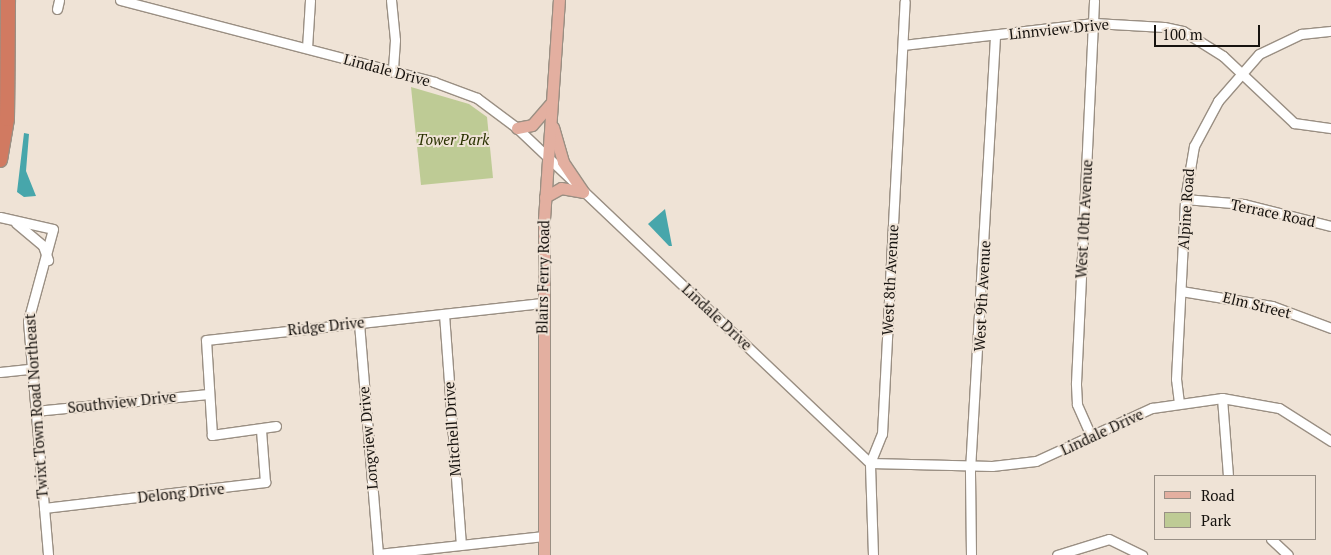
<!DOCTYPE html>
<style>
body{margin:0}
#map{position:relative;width:1331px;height:555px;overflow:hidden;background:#efe3d6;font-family:"PT Serif",serif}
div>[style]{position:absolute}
.green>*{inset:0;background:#becb95}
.water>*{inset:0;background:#47a6ab}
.roads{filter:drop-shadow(1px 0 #9a8f83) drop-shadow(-1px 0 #9a8f83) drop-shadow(0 1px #9a8f83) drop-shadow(0 -1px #9a8f83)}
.minor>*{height:9px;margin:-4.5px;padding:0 4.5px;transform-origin:4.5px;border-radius:4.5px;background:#fff}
.major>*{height:11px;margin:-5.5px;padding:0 5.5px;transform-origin:5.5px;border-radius:5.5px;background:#e3afa0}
.highway>*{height:14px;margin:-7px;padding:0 7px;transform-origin:7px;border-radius:7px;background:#d17a61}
span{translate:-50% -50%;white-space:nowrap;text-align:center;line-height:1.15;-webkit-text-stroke:4px #efe3d6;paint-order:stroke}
.street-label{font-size:15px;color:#17130f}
.park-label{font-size:15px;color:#2a3200;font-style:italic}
.legend{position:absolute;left:1154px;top:475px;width:162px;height:65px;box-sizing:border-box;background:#efe3d6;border:1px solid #999086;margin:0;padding:6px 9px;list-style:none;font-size:15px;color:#17130f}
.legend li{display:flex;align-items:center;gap:10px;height:25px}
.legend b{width:25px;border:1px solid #999086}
.scale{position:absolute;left:1154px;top:25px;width:106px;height:22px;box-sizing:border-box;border:2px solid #17130f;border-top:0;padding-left:6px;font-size:15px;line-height:18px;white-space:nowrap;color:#17130f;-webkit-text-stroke:4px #efe3d6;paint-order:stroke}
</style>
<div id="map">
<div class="green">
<i style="clip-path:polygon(411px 87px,469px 104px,487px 117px,493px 178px,421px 185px)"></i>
</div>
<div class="water">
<i style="clip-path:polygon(24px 133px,29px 134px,26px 171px,36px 196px,24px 197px,17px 192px)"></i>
<i style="clip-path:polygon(665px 209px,672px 246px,669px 246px,648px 224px)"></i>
</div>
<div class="roads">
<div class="minor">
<i style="left:120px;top:0;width:325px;rotate:14.6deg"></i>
<i style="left:434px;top:82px;width:46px;rotate:20.4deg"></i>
<i style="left:477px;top:98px;width:50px;rotate:36.9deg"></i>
<i style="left:517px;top:128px;width:487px;rotate:43.5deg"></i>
<i style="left:391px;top:0;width:40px;rotate:84.3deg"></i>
<i style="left:395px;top:40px;width:32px;rotate:94deg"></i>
<i style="left:57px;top:9px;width:9px;rotate:-77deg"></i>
<i style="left:903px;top:45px;width:192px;rotate:-6.6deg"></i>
<i style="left:1094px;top:23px;width:70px;rotate:3.3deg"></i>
<i style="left:1164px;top:27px;width:19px;rotate:12deg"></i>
<i style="left:1183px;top:31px;width:47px;rotate:32deg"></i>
<i style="left:1223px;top:56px;width:98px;rotate:43.3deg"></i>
<i style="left:1294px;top:123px;width:37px;rotate:8deg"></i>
<i style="left:307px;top:48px;width:48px;rotate:-86.4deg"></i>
<i style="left:1185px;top:199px;width:59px;rotate:4.8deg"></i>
<i style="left:1244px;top:204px;width:90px;rotate:14.2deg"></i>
<i style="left:0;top:217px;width:54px;rotate:12.8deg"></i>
<i style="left:53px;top:229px;width:95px;rotate:105.2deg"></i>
<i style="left:28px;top:321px;width:235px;rotate:85.1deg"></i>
<i style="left:16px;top:223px;width:35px;rotate:40deg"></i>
<i style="left:43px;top:246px;width:15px;rotate:70deg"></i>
<i style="left:1181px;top:291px;width:92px;rotate:9.4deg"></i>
<i style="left:1272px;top:306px;width:63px;rotate:20.4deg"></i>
<i style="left:444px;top:314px;width:231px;rotate:85.8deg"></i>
<i style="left:359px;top:323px;width:232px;rotate:85.3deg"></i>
<i style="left:378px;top:554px;width:167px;rotate:-6.2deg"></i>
<i style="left:0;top:372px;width:31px;rotate:-6deg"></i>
<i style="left:1222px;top:398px;width:78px;rotate:85.6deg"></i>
<i style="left:1179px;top:403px;width:24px;rotate:-97deg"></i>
<i style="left:1176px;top:379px;width:180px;rotate:-87.1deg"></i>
<i style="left:1185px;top:199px;width:54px;rotate:-80.4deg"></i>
<i style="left:1194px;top:146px;width:51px;rotate:-61.9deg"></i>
<i style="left:1218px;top:101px;width:62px;rotate:-48.9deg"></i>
<i style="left:1259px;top:54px;width:47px;rotate:-25.5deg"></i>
<i style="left:1301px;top:34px;width:30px;rotate:-6deg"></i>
<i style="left:35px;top:411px;width:174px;rotate:-5.6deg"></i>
<i style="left:276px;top:426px;width:65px;rotate:172deg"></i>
<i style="left:212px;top:435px;width:95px;rotate:-93.6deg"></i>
<i style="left:206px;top:340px;width:338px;rotate:-6.3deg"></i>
<i style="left:1091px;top:436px;width:35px;rotate:-114deg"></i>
<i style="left:1077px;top:404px;width:21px;rotate:-93deg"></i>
<i style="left:1076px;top:383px;width:383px;rotate:-87.3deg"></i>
<i style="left:870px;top:463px;width:122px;rotate:1.4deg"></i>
<i style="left:992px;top:466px;width:44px;rotate:-6.5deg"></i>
<i style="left:1036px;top:461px;width:128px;rotate:-24.6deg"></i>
<i style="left:1152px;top:408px;width:71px;rotate:-8.1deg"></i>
<i style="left:1222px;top:398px;width:58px;rotate:10deg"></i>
<i style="left:1279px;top:408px;width:62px;rotate:32.4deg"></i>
<i style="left:44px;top:508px;width:223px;rotate:-6.7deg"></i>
<i style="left:265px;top:482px;width:52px;rotate:-94.4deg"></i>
<i style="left:1271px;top:539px;width:23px;rotate:43deg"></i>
<i style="left:873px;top:555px;width:92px;rotate:-91.9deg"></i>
<i style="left:870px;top:463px;width:31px;rotate:-68deg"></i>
<i style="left:882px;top:434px;width:433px;rotate:-87deg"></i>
<i style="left:971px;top:555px;width:85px;rotate:-90.7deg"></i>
<i style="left:970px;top:470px;width:435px;rotate:-86.7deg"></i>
<i style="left:1057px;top:555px;width:54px;rotate:-17.1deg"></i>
<i style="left:1109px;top:539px;width:37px;rotate:26deg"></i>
</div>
<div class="major">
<i style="left:553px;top:127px;width:36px;rotate:74deg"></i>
<i style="left:563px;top:162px;width:36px;rotate:56deg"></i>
<i style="left:517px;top:128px;width:15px;rotate:-11deg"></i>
<i style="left:532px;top:125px;width:29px;rotate:-49deg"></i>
<i style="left:545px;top:197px;width:18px;rotate:-29deg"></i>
<i style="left:561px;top:188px;width:22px;rotate:10deg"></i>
<i style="left:544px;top:555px;width:336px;rotate:-90deg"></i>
<i style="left:544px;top:219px;width:220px;rotate:-86.1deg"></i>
</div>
<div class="highway">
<i style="left:0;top:160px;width:42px;rotate:-80.3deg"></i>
<i style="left:7px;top:119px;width:119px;rotate:-89.5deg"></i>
</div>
</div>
<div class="street-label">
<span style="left:1059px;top:29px;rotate:-6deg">Linnview Drive</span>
<span style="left:387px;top:70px;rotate:15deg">Lindale Drive</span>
<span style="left:1186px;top:209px;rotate:-86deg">Alpine Road</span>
<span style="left:1273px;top:213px;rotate:12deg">Terrace Road</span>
<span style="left:1084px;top:219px;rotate:-87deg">West 10th Avenue</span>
<span style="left:543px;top:277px;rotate:-89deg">Blairs Ferry Road</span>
<span style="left:890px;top:280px;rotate:-87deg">West 8th Avenue</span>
<span style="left:982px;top:296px;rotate:-87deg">West 9th Avenue</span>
<span style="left:1257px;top:305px;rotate:14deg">Elm Street</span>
<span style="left:717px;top:317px;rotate:43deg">Lindale Drive</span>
<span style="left:326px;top:326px;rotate:-6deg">Ridge Drive</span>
<span style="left:122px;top:402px;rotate:-6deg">Southview Drive</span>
<span style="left:36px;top:406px;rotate:-94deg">Twixt Town Road Northeast</span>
<span style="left:452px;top:429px;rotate:-94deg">Mitchell Drive</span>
<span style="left:1102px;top:432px;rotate:-25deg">Lindale Drive</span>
<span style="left:368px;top:438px;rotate:-95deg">Longview Drive</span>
<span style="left:181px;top:493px;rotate:-6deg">Delong Drive</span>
</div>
<div class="park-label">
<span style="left:453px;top:140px">Tower Park</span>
</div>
<ul class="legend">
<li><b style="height:6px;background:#e3afa0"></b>Road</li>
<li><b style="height:14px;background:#becb95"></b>Park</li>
</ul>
<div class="scale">100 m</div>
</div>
